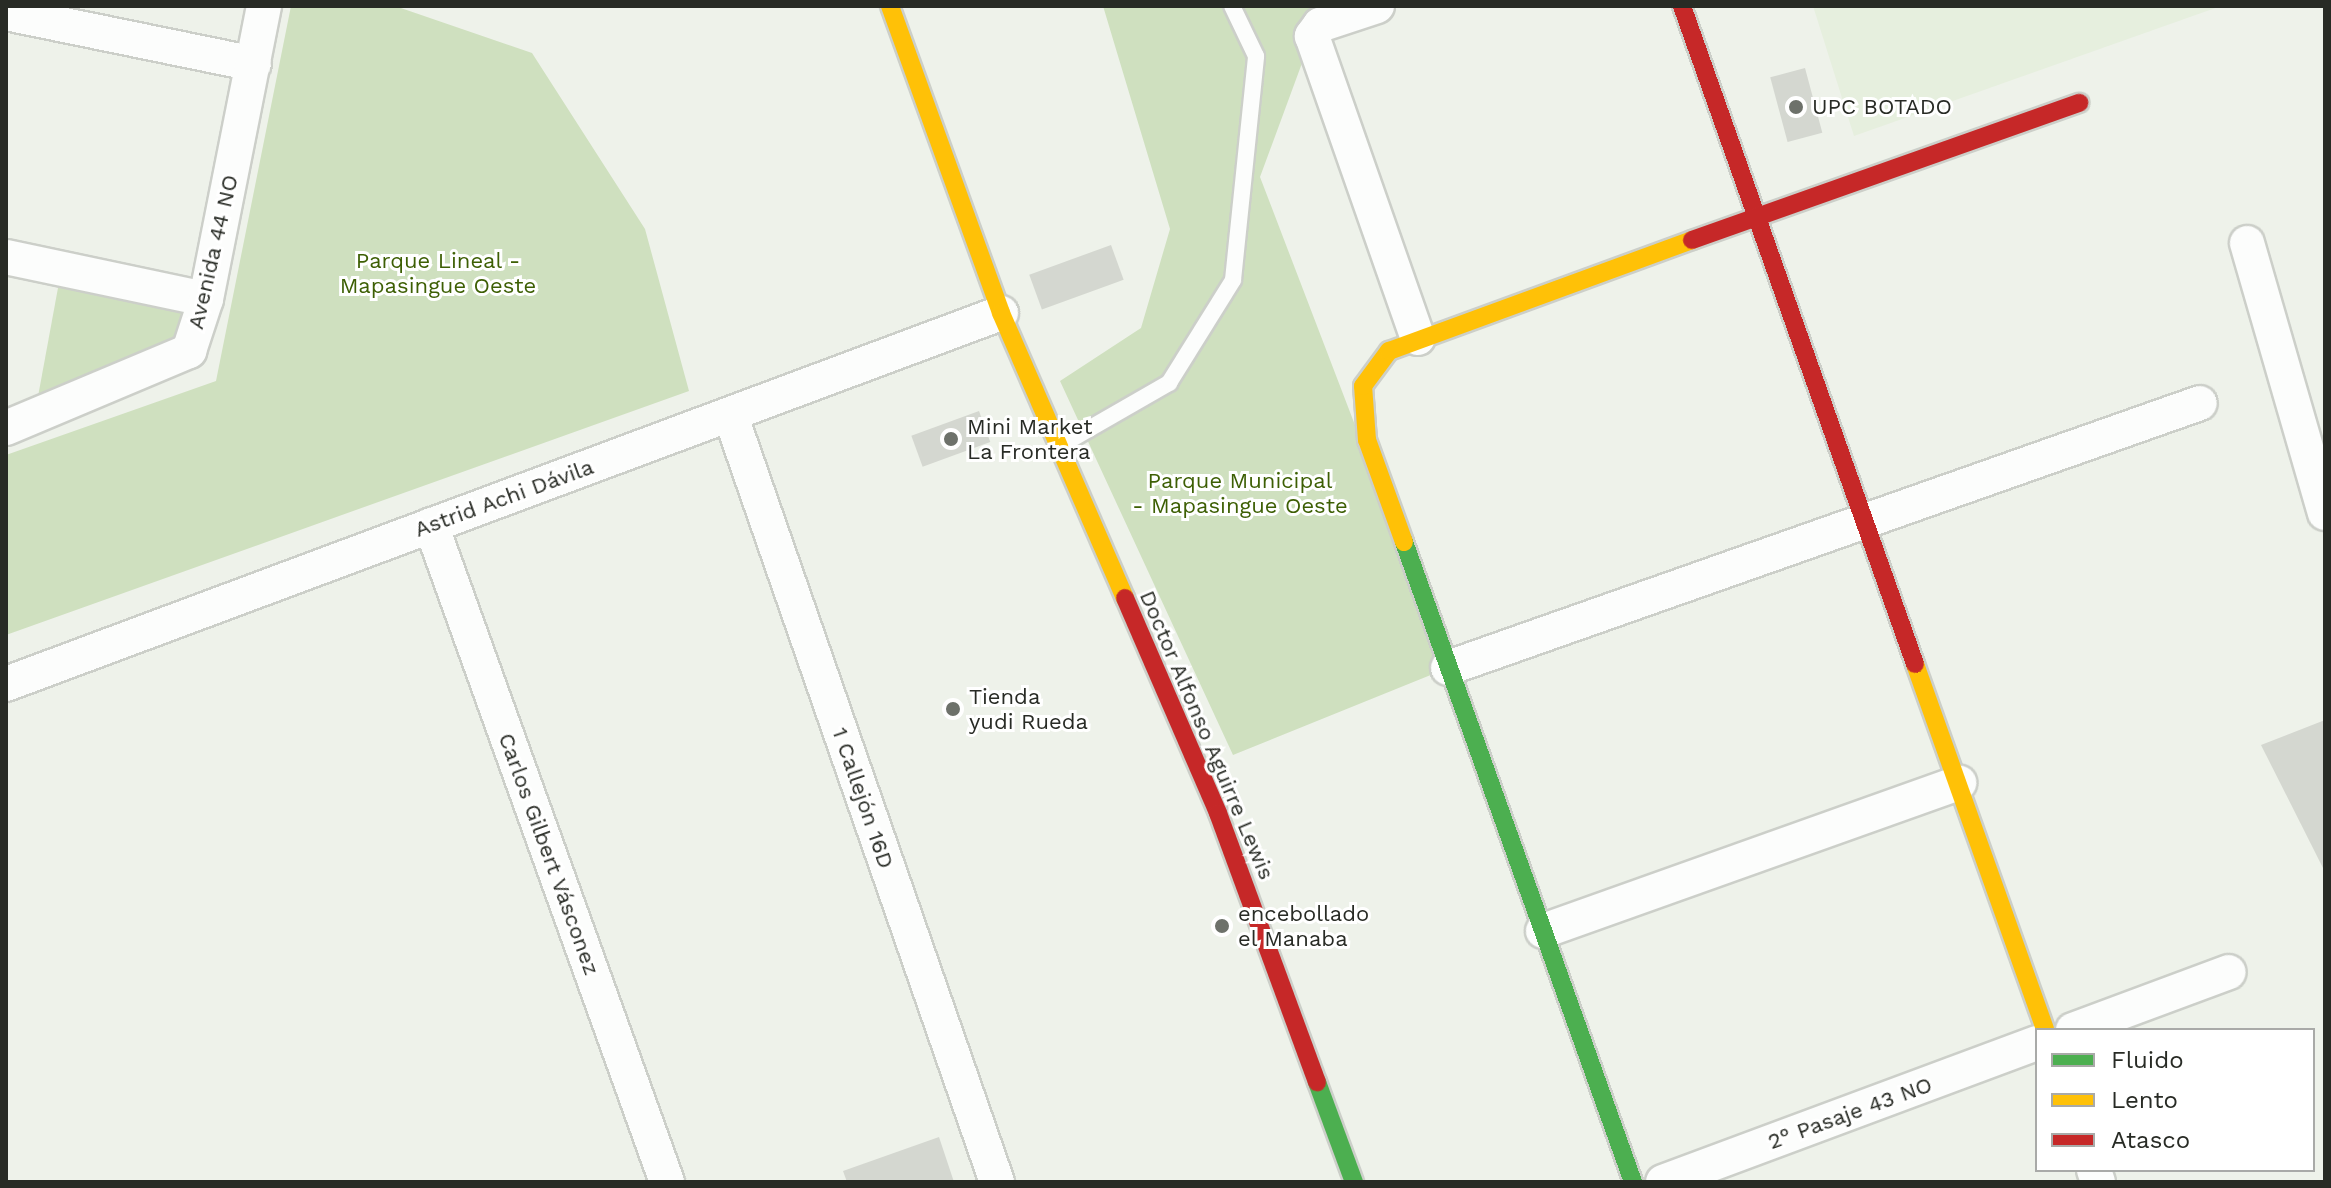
<!DOCTYPE html>
<meta charset="utf-8">
<style>
body{margin:0}
#map{position:relative;width:2331px;height:1188px;overflow:hidden;background:#eef2ea;font-family:"Work Sans",sans-serif}
div>[style]{position:absolute}
.built>*{inset:0;background:#e6efde}
.green>*{inset:0;background:#cfe0bf}
.building>*{inset:0;background:#d4d7d0;transform-origin:0 0}
.roads{filter:drop-shadow(2px 0 #cccfc9) drop-shadow(-2px 0 #cccfc9) drop-shadow(0 2px #cccfc9) drop-shadow(0 -2px #cccfc9)}
.lane>*{height:16px;margin:-8px;padding:0 8px;transform-origin:8px;border-radius:8px;background:#fcfdfc}
.street>*{height:34px;margin:-17px;padding:0 17px;transform-origin:17px;border-radius:17px;background:#fcfdfc}
.fast>*{height:18px;margin:-9px;padding:0 9px;transform-origin:9px;border-radius:9px;background:#4caf50}
.slow>*{height:18px;margin:-9px;padding:0 9px;transform-origin:9px;border-radius:9px;background:#ffc107}
.jam>*{height:18px;margin:-9px;padding:0 9px;transform-origin:9px;border-radius:9px;background:#c62828}
.dots>*{width:22px;height:22px;translate:-50% -50%;box-sizing:border-box;border:4px solid #fff;border-radius:50%}
span{translate:-50% -50%;white-space:nowrap;text-align:center;line-height:1.15;-webkit-text-stroke:6px #fff;paint-order:stroke}
.poi-label{font-size:22px;color:#282b25}
.left{translate:0 -50%;text-align:left}
.street-label{font-size:22px;color:#282b25}
.park-label{font-size:22px;color:#3d5f04}
.frame{position:absolute;inset:0;border:8px solid #282b25;pointer-events:none}
.legend{position:absolute;left:2035px;top:1028px;width:280px;height:144px;box-sizing:border-box;background:#fff;border:2px solid #a9aaa8;margin:0;padding:10px 14px;list-style:none;font-size:24px;color:#282b25}
.legend li{display:flex;align-items:center;gap:16px;height:40px}
.legend b{width:40px;border:2px solid #a9aaa8}
</style>
<div id="map">
<div class="built">
<i style="clip-path:polygon(1813px 6px,2221px 6px,1854px 136px)"></i>
</div>
<div class="green">
<i style="clip-path:polygon(291px 6px,395px 6px,532px 53px,645px 229px,689px 391px,6px 635px,6px 455px,216px 381px)"></i>
<i style="clip-path:polygon(1103px 6px,1395px 6px,1312px 36px,1260px 177px,1448px 668px,1233px 755px,1060px 381px,1141px 328px,1170px 229px)"></i>
<i style="clip-path:polygon(60px 277px,187px 306px,182px 341px,37px 402px)"></i>
</div>
<div class="building">
<i style="left:1805px;top:68px;width:67px;height:36px;rotate:75deg"></i>
<i style="left:1111px;top:245px;width:37px;height:87px;rotate:70deg"></i>
<i style="left:979px;top:411px;width:33px;height:72px;rotate:70deg"></i>
<i style="clip-path:polygon(2325px 720px,2325px 872px,2261px 745px)"></i>
<i style="clip-path:polygon(939px 1137px,954px 1182px,847px 1182px,843px 1171px)"></i>
</div>
<div class="roads">
<div class="lane">
<i style="left:1061px;top:445px;width:125px;rotate:-29.9deg"></i>
<i style="left:1169px;top:383px;width:121px;rotate:-58.1deg"></i>
<i style="left:1233px;top:280px;width:225px;rotate:-84.1deg"></i>
<i style="left:1256px;top:56px;width:55px;rotate:-115.6deg"></i>
</div>
<div class="street">
<i style="left:1377px;top:6px;width:60px;rotate:161.6deg"></i>
<i style="left:1320px;top:25px;width:14px;rotate:126deg"></i>
<i style="left:1312px;top:36px;width:320px;rotate:70.7deg"></i>
<i style="left:6px;top:13px;width:253px;rotate:11.6deg"></i>
<i style="left:2247px;top:243px;width:281px;rotate:73.9deg"></i>
<i style="left:6px;top:257px;width:204px;rotate:11.9deg"></i>
<i style="left:730px;top:414px;width:813px;rotate:70.83deg"></i>
<i style="left:6px;top:428px;width:199px;rotate:-22.8deg"></i>
<i style="left:189px;top:351px;width:55px;rotate:-71.9deg"></i>
<i style="left:206px;top:299px;width:299px;rotate:-78.8deg"></i>
<i style="left:431px;top:525px;width:698px;rotate:70.24deg"></i>
<i style="left:1448px;top:668px;width:797px;rotate:-19.41deg"></i>
<i style="left:6px;top:684px;width:1062px;rotate:-20.45deg"></i>
<i style="left:1543px;top:931px;width:442px;rotate:-19.6deg"></i>
<i style="left:2073px;top:1030px;width:166px;rotate:-20.4deg"></i>
<i style="left:2094px;top:1170px;width:13px;rotate:72deg"></i>
<i style="left:1663px;top:1182px;width:399px;rotate:-20.4deg"></i>
</div>
<div class="fast">
<i style="left:1404px;top:542px;width:680px;rotate:70.31deg"></i>
<i style="left:1317px;top:1082px;width:107px;rotate:69.7deg"></i>
</div>
<div class="slow">
<i style="left:890px;top:6px;width:326px;rotate:70.1deg"></i>
<i style="left:1001px;top:313px;width:311px;rotate:66.5deg"></i>
<i style="left:1404px;top:542px;width:109px;rotate:-109.9deg"></i>
<i style="left:1367px;top:440px;width:54px;rotate:-94.2deg"></i>
<i style="left:1363px;top:386px;width:44px;rotate:-53.4deg"></i>
<i style="left:1389px;top:351px;width:323px;rotate:-20.1deg"></i>
<i style="left:1915px;top:664px;width:388px;rotate:70.4deg"></i>
</div>
<div class="jam">
<i style="left:1682px;top:6px;width:698px;rotate:70.5deg"></i>
<i style="left:1692px;top:240px;width:411px;rotate:-19.5deg"></i>
<i style="left:1125px;top:598px;width:234px;rotate:66.6deg"></i>
<i style="left:1218px;top:813px;width:287px;rotate:69.8deg"></i>
</div>
</div>
<div class="dots">
<i style="left:1796px;top:107px;background:#6d716a"></i>
<i style="left:951px;top:439px;background:#6d716a"></i>
<i style="left:953px;top:709px;background:#6d716a"></i>
<i style="left:1222px;top:926px;background:#6d716a"></i>
</div>
<div class="poi-label">
<span class="left" style="left:1812px;top:107px">UPC BOTADO</span>
<span class="left" style="left:967px;top:439px">Mini Market<br>La Frontera</span>
<span class="left" style="left:969px;top:709px">Tienda<br>yudi Rueda</span>
<span class="left" style="left:1238px;top:926px">encebollado<br>el Manaba</span>
</div>
<div class="street-label">
<span style="left:213px;top:252px;rotate:-77deg">Avenida 44 NO</span>
<span style="left:504px;top:498px;rotate:-20deg">Astrid Achi Dávila</span>
<span style="left:1207px;top:735px;rotate:67deg">Doctor Alfonso Aguirre Lewis</span>
<span style="left:863px;top:798px;rotate:71deg">1 Callejón 16D</span>
<span style="left:549px;top:854px;rotate:70deg">Carlos Gilbert Vásconez</span>
<span style="left:1850px;top:1113px;rotate:-20deg">2° Pasaje 43 NO</span>
</div>
<div class="park-label">
<span style="left:438px;top:273px">Parque Lineal -<br>Mapasingue Oeste</span>
<span style="left:1240px;top:493px">Parque Municipal<br>- Mapasingue Oeste</span>
</div>
<div class="frame"></div>
<ul class="legend">
<li><b style="height:10px;background:#4caf50"></b>Fluido</li>
<li><b style="height:10px;background:#ffc107"></b>Lento</li>
<li><b style="height:10px;background:#c62828"></b>Atasco</li>
</ul>
</div>
